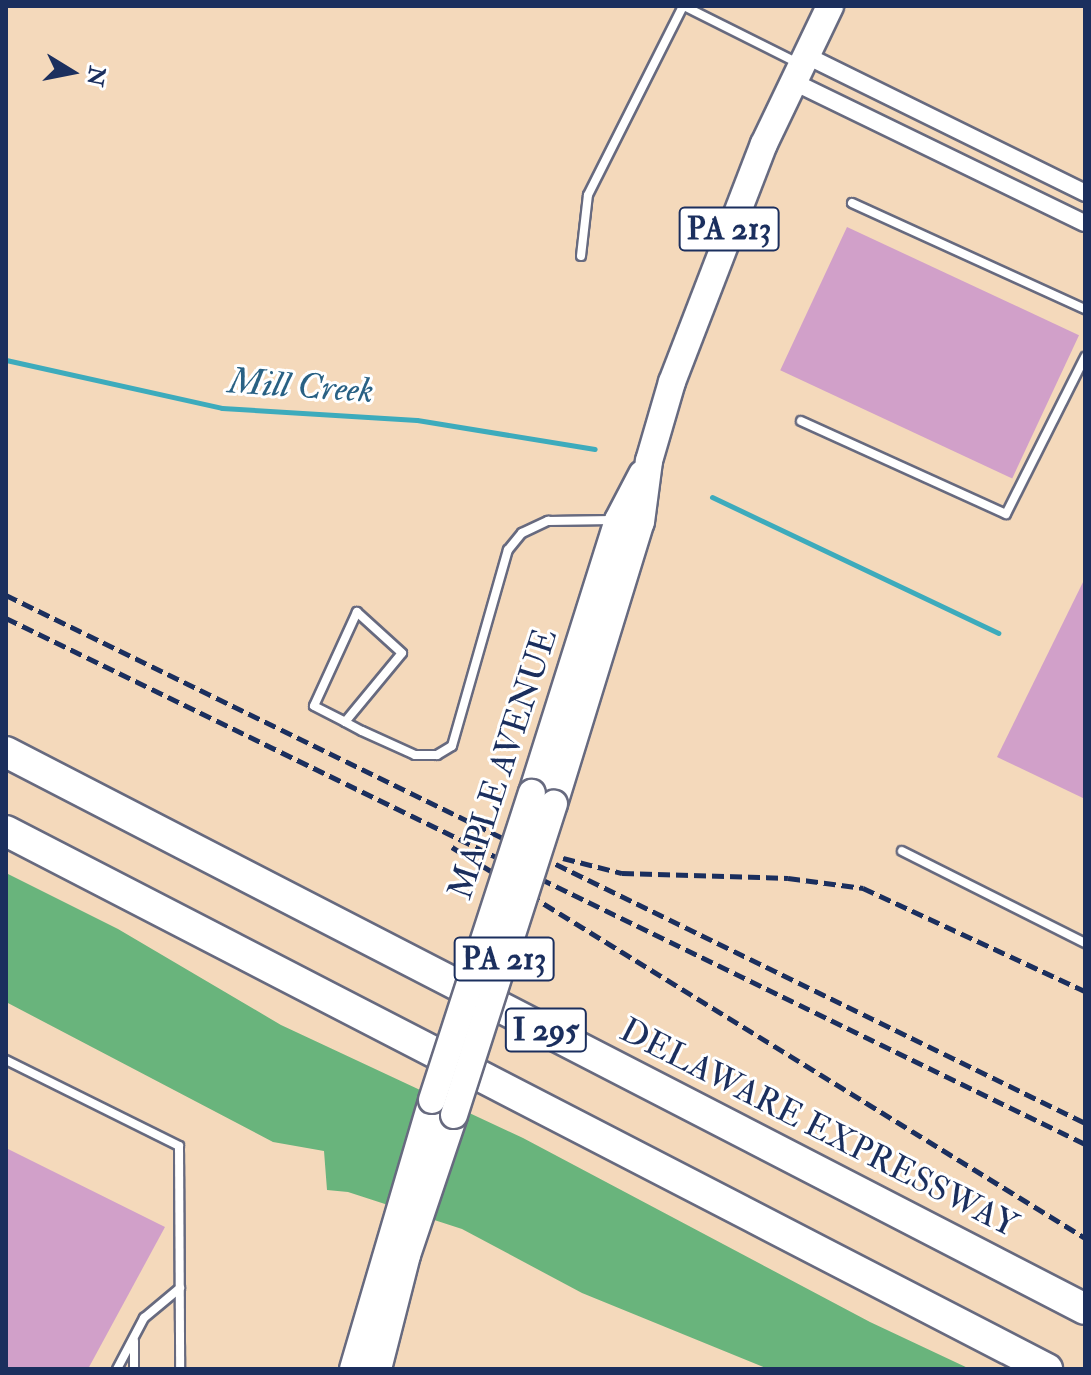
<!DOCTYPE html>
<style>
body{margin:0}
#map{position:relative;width:1091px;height:1375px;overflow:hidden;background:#f4d9bb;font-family:"IM FELL Double Pica",serif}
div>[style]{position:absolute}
.forest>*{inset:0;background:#69b47c}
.stream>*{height:5px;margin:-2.5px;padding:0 2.5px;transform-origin:2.5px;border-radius:2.5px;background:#3dabbc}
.building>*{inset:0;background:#d1a0c9;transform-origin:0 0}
.roads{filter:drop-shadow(2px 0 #676a7f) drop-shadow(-2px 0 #676a7f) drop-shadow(0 2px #676a7f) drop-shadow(0 -2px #676a7f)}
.service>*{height:8px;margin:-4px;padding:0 4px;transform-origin:4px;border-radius:4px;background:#fff}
.minor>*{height:16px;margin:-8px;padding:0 8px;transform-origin:8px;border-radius:8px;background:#fff}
.primary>*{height:26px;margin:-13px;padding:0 13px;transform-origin:13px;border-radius:13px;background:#fff}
.motorway>*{height:30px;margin:-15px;padding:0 15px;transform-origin:15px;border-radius:15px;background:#fff}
.rail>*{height:5px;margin-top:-2.5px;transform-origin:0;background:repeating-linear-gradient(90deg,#1b2f5e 0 12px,transparent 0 18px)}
.bridges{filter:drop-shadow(2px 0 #676a7f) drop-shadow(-2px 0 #676a7f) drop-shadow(0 2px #676a7f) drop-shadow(0 -2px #676a7f)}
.primary-bridge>*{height:26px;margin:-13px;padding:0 13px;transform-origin:13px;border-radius:13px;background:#fff}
span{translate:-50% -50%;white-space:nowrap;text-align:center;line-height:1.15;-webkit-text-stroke:6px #fff;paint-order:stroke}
.shield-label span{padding:2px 6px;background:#fff;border:2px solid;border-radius:6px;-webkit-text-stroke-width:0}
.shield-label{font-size:32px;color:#1b2f5e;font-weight:700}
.street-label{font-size:34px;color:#1b2f5e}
.water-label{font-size:36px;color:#296184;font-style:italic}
.frame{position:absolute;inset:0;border:8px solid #1b2f5e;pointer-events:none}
.north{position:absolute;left:32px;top:32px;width:80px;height:80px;-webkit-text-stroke:6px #fff;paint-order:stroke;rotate:100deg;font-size:22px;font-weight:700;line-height:32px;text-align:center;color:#1b2f5e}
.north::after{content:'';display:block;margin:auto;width:28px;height:36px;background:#1b2f5e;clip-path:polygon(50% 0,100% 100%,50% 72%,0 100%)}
</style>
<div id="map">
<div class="forest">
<i style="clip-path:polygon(6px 873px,118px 929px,281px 1025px,523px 1138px,870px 1322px,970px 1369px,768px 1369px,582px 1293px,462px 1229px,348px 1192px,327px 1190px,324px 1151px,273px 1142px,6px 1002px)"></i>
</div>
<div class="stream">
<i style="left:6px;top:360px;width:221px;rotate:12.5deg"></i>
<i style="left:222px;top:408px;width:195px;rotate:3.5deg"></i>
<i style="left:417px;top:420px;width:180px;rotate:9.3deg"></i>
<i style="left:712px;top:497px;width:317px;rotate:25.4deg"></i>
</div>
<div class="building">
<i style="left:847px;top:227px;width:256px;height:158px;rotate:25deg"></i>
<i style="clip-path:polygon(1085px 578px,1085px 799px,997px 757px)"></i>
<i style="clip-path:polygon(6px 1148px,165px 1227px,88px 1369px,6px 1369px)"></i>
</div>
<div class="roads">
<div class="service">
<i style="left:684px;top:6px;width:127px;rotate:26.6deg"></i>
<i style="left:852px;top:203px;width:256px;rotate:24.5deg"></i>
<i style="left:581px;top:256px;width:61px;rotate:-83.5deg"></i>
<i style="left:588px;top:195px;width:212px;rotate:-63.3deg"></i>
<i style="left:801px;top:421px;width:225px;rotate:24.4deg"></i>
<i style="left:1006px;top:514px;width:176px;rotate:-63.3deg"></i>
<i style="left:345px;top:722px;width:89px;rotate:-50.4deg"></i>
<i style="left:402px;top:653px;width:61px;rotate:-137.7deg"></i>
<i style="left:357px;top:612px;width:103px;rotate:114.6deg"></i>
<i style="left:314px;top:706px;width:35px;rotate:27deg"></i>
<i style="left:345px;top:722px;width:19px;rotate:28deg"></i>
<i style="left:362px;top:731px;width:58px;rotate:24.4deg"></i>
<i style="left:415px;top:755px;width:22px"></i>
<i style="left:437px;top:755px;width:17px;rotate:-31deg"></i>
<i style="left:452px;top:746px;width:204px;rotate:-74.1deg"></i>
<i style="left:508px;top:550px;width:22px;rotate:-51deg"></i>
<i style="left:522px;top:533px;width:29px;rotate:-25deg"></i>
<i style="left:548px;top:521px;width:65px;rotate:-0.9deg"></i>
<i style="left:902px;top:851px;width:205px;rotate:26.7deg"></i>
<i style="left:6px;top:1060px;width:193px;rotate:26.4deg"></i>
<i style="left:179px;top:1146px;width:223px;rotate:89.7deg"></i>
<i style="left:117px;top:1369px;width:58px;rotate:-62.1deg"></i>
<i style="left:144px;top:1318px;width:47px;rotate:-39.8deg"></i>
<i style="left:134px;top:1369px;width:28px;rotate:-90deg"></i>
</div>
<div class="minor">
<i style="left:807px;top:56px;width:310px;rotate:26.2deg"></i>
<i style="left:794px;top:82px;width:323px;rotate:25.9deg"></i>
</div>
<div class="primary">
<i style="left:532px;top:793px;width:286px;rotate:-72.5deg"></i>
<i style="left:618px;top:520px;width:52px;rotate:-62.4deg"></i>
<i style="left:554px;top:804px;width:295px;rotate:-72.9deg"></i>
<i style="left:641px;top:522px;width:62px;rotate:-82.5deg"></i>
<i style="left:649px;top:461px;width:82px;rotate:-73.8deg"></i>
<i style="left:672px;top:382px;width:255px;rotate:-68.9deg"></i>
<i style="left:764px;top:144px;width:153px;rotate:-64.4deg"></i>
<i style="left:353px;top:1369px;width:280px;rotate:-73.6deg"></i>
<i style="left:378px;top:1369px;width:118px;rotate:-75.7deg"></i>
<i style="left:407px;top:1255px;width:148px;rotate:-71.4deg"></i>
</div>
<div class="motorway">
<i style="left:6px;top:752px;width:1214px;rotate:27.3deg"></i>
<i style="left:6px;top:831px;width:1172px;rotate:27.33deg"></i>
</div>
</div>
<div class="rail">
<i style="left:6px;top:595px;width:1201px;rotate:26.07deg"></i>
<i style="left:6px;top:618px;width:1200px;rotate:25.99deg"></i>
<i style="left:452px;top:847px;width:744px;rotate:31.7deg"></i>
<i style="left:563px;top:858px;width:61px;rotate:14.3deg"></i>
<i style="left:622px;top:873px;width:166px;rotate:1.7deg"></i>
<i style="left:788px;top:878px;width:76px;rotate:7.6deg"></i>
<i style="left:863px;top:888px;width:245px;rotate:24.9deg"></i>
</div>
<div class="bridges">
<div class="primary-bridge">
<i style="left:432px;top:1100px;width:323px;rotate:-72deg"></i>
<i style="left:454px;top:1115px;width:327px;rotate:-72.2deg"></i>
</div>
</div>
<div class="shield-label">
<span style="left:729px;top:229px">PA 213</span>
<span style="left:504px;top:959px">PA 213</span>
<span style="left:546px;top:1030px">I 295</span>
</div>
<div class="street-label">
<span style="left:503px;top:764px;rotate:-72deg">MAPLE AVENUE</span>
<span style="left:819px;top:1128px;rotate:27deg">DELAWARE EXPRESSWAY</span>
</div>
<div class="water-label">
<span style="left:301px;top:386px;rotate:4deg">Mill Creek</span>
</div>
<div class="frame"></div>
<div class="north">N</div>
</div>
